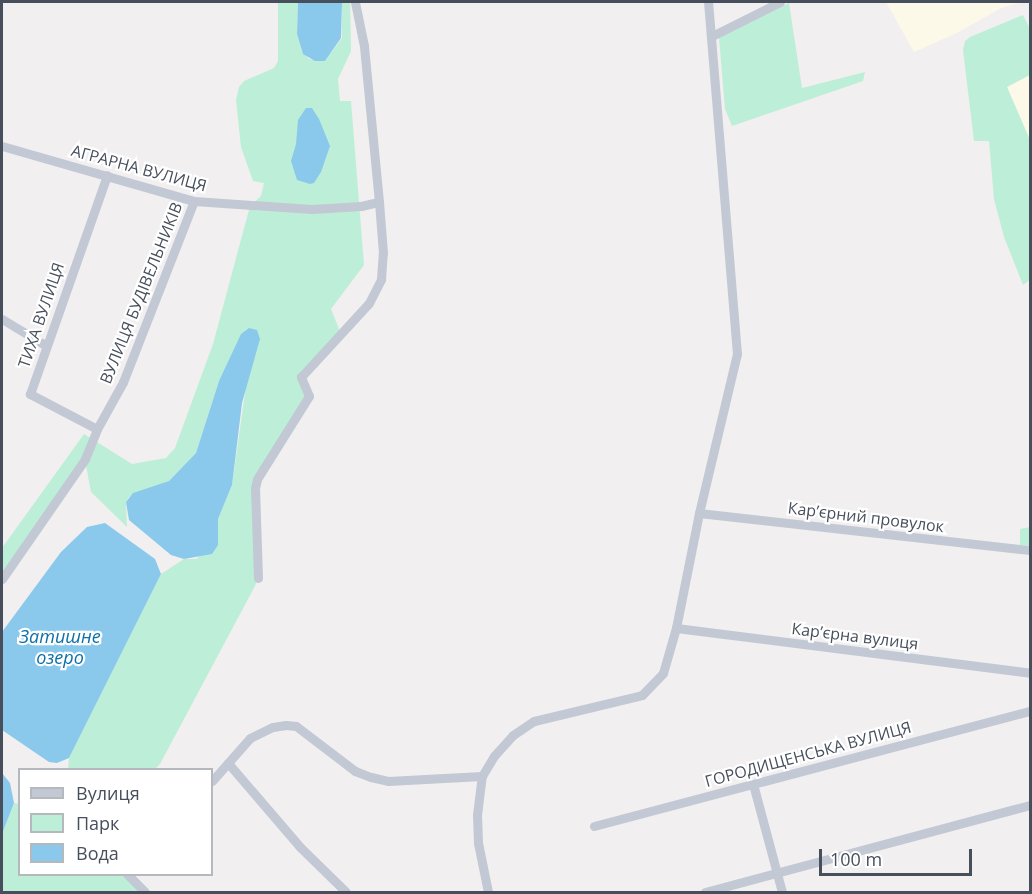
<!DOCTYPE html>
<meta charset="utf-8">
<style>
body{margin:0}
#map{position:relative;width:1032px;height:894px;overflow:hidden;background:#f1efef;font-family:"Open Sans",sans-serif}
div>[style]{position:absolute}
.commercial>*{inset:0;background:#fcf9e8}
.green>*{inset:0;background:#bdefd8}
.water>*{inset:0;background:#8ac8ec}
.minor>*{height:9px;margin:-4.5px;padding:0 4.5px;transform-origin:4.5px;border-radius:4.5px;background:#c2c8d4}
span{translate:-50% -50%;white-space:nowrap;text-align:center;line-height:1.15;-webkit-text-stroke:4.5px #fff;paint-order:stroke}
.street-label{font-size:16px;color:#474f5c}
.water-label{font-size:18px;color:#0c70aa;font-style:italic}
.frame{position:absolute;inset:0;border:3px solid #474f5c;pointer-events:none}
.legend{position:absolute;left:18px;top:768px;width:195px;height:108px;box-sizing:border-box;background:#fff;border:2px solid #b5b9be;margin:0;padding:8px 10px;list-style:none;font-size:18px;color:#474f5c}
.legend li{display:flex;align-items:center;gap:12px;height:30px}
.legend b{width:30px;border:2px solid #b5b9be}
.scale{position:absolute;left:819px;top:849px;width:153px;height:27px;box-sizing:border-box;border:3px solid #474f5c;border-top:0;padding-left:8px;font-size:18px;line-height:21px;white-space:nowrap;color:#474f5c;-webkit-text-stroke:4px #fff;paint-order:stroke}
</style>
<div id="map">
<div class="commercial">
<i style="clip-path:polygon(886px 2px,1023px 2px,1001px 8px,957px 33px,914px 52px)"></i>
<i style="clip-path:polygon(1030px 75px,1030px 140px,1007px 87px)"></i>
</div>
<div class="green">
<i style="clip-path:polygon(278px 2px,298px 2px,297px 34px,302px 51px,309px 59px,325px 61px,342px 38px,342px 2px,350px 2px,351px 51px,338px 79px,340px 101px,351px 101px,364px 265px,331px 309px,341px 334px,301px 377px,309px 396px,257px 479px,258px 578px,255px 586px,160px 764px,155px 769px,68px 769px,69px 758px,161px 574px,184px 559px,196px 559px,218px 540px,218px 519px,232px 485px,246px 386px,219px 381px,196px 453px,169px 481px,129px 497px,126px 502px,127px 527px,91px 492px,85px 460px,2px 579px,2px 548px,84px 434px,132px 464px,166px 458px,175px 448px,213px 344px,250px 206px,261px 196px,264px 183px,253px 181px,241px 147px,236px 100px,239px 87px,244px 81px,274px 68px,278px 61px)"></i>
<i style="clip-path:polygon(789px 3px,802px 88px,865px 72px,863px 81px,732px 126px,725px 109px,719px 38px)"></i>
<i style="clip-path:polygon(1023px 15px,1030px 29px,1030px 75px,1007px 87px,1030px 140px,1030px 280px,1023px 285px,1004px 237px,994px 199px,989px 141px,974px 141px,963px 50px,965px 41px,970px 37px)"></i>
<i style="clip-path:polygon(1030px 527px,1030px 546px,1020px 545px,1020px 529px)"></i>
<i style="clip-path:polygon(14px 803px,19px 804px,20px 874px,127px 875px,145px 892px,2px 892px,2px 834px)"></i>
</div>
<div class="water">
<i style="clip-path:polygon(298px 2px,342px 2px,341px 38px,325px 61px,315px 61px,303px 54px,297px 34px)"></i>
<i style="clip-path:polygon(306px 108px,312px 108px,319px 119px,330px 146px,321px 172px,314px 183px,310px 184px,297px 180px,291px 161px,296px 144px,298px 120px)"></i>
<i style="clip-path:polygon(249px 328px,257px 330px,260px 339px,242px 403px,232px 485px,218px 519px,218px 545px,212px 554px,184px 559px,171px 555px,129px 520px,126px 502px,133px 493px,169px 481px,196px 453px,219px 381px,241px 334px)"></i>
<i style="clip-path:polygon(105px 523px,155px 559px,161px 574px,69px 758px,57px 763px,49px 762px,2px 730px,2px 632px,61px 552px,87px 527px)"></i>
<i style="clip-path:polygon(2px 773px,10px 783px,14px 803px,2px 834px)"></i>
</div>
<div class="minor">
<i style="left:712px;top:36px;width:76px;rotate:-26.6deg"></i>
<i style="left:2px;top:146px;width:200px;rotate:16deg"></i>
<i style="left:194px;top:201px;width:118px;rotate:3.9deg"></i>
<i style="left:312px;top:209px;width:49px;rotate:-3.5deg"></i>
<i style="left:361px;top:206px;width:18px;rotate:-13deg"></i>
<i style="left:2px;top:319px;width:50px;rotate:31.2deg"></i>
<i style="left:97px;top:429px;width:76px;rotate:-152.4deg"></i>
<i style="left:30px;top:394px;width:232px;rotate:-70.6deg"></i>
<i style="left:699px;top:513px;width:333px;rotate:6.4deg"></i>
<i style="left:258px;top:578px;width:90px;rotate:-91.9deg"></i>
<i style="left:255px;top:488px;width:9px;rotate:-77deg"></i>
<i style="left:257px;top:479px;width:98px;rotate:-57.9deg"></i>
<i style="left:309px;top:396px;width:21px;rotate:-113deg"></i>
<i style="left:301px;top:377px;width:100px;rotate:-47.4deg"></i>
<i style="left:369px;top:303px;width:27px;rotate:-63deg"></i>
<i style="left:381px;top:279px;width:26px;rotate:-86deg"></i>
<i style="left:383px;top:253px;width:51px;rotate:-94.5deg"></i>
<i style="left:379px;top:202px;width:157px;rotate:-95.5deg"></i>
<i style="left:364px;top:46px;width:45px;rotate:-101.6deg"></i>
<i style="left:2px;top:579px;width:146px;rotate:-55.3deg"></i>
<i style="left:85px;top:459px;width:32px;rotate:-68deg"></i>
<i style="left:97px;top:429px;width:54px;rotate:-61deg"></i>
<i style="left:123px;top:382px;width:194px;rotate:-68.6deg"></i>
<i style="left:676px;top:628px;width:357px;rotate:7.2deg"></i>
<i style="left:228px;top:763px;width:111px;rotate:49.4deg"></i>
<i style="left:300px;top:847px;width:64px;rotate:44.4deg"></i>
<i style="left:212px;top:781px;width:57px;rotate:-48.5deg"></i>
<i style="left:250px;top:738px;width:25px;rotate:-26deg"></i>
<i style="left:273px;top:727px;width:13px;rotate:-9deg"></i>
<i style="left:286px;top:725px;width:10px;rotate:6deg"></i>
<i style="left:296px;top:726px;width:74px;rotate:37.3deg"></i>
<i style="left:355px;top:771px;width:17px;rotate:21deg"></i>
<i style="left:371px;top:777px;width:17px;rotate:13deg"></i>
<i style="left:388px;top:781px;width:94px;rotate:-3deg"></i>
<i style="left:753px;top:784px;width:112px;rotate:75deg"></i>
<i style="left:594px;top:826px;width:451px;rotate:-14.8deg"></i>
<i style="left:127px;top:874px;width:25px;rotate:45deg"></i>
<i style="left:488px;top:892px;width:50px;rotate:-101.5deg"></i>
<i style="left:478px;top:843px;width:28px;rotate:-92deg"></i>
<i style="left:477px;top:815px;width:39px;rotate:-83deg"></i>
<i style="left:482px;top:776px;width:23px;rotate:-59deg"></i>
<i style="left:494px;top:756px;width:28px;rotate:-48deg"></i>
<i style="left:513px;top:735px;width:25px;rotate:-34deg"></i>
<i style="left:534px;top:721px;width:111px;rotate:-13.5deg"></i>
<i style="left:642px;top:695px;width:30px;rotate:-46deg"></i>
<i style="left:663px;top:673px;width:47px;rotate:-73.9deg"></i>
<i style="left:676px;top:628px;width:117px;rotate:-78.7deg"></i>
<i style="left:699px;top:513px;width:163px;rotate:-76.6deg"></i>
<i style="left:737px;top:354px;width:353px;rotate:-94.7deg"></i>
<i style="left:705px;top:892px;width:336px;rotate:-15deg"></i>
</div>
<div class="street-label">
<span style="left:139px;top:168px;rotate:15deg">АГРАРНА ВУЛИЦЯ</span>
<span style="left:141px;top:293px;rotate:-68deg">ВУЛИЦЯ БУДІВЕЛЬНИКІВ</span>
<span style="left:41px;top:315px;rotate:-71deg">ТИХА ВУЛИЦЯ</span>
<span style="left:866px;top:517px;rotate:7deg">Карʼєрний провулок</span>
<span style="left:855px;top:636px;rotate:7deg">Карʼєрна вулиця</span>
<span style="left:808px;top:754px;rotate:-15deg">ГОРОДИЩЕНСЬКА ВУЛИЦЯ</span>
</div>
<div class="water-label">
<span style="left:60px;top:647px">Затишне<br>озеро</span>
</div>
<div class="frame"></div>
<ul class="legend">
<li><b style="height:8px;background:#c2c8d4"></b>Вулиця</li>
<li><b style="height:16px;background:#bdefd8"></b>Парк</li>
<li><b style="height:16px;background:#8ac8ec"></b>Вода</li>
</ul>
<div class="scale">100 m</div>
</div>
